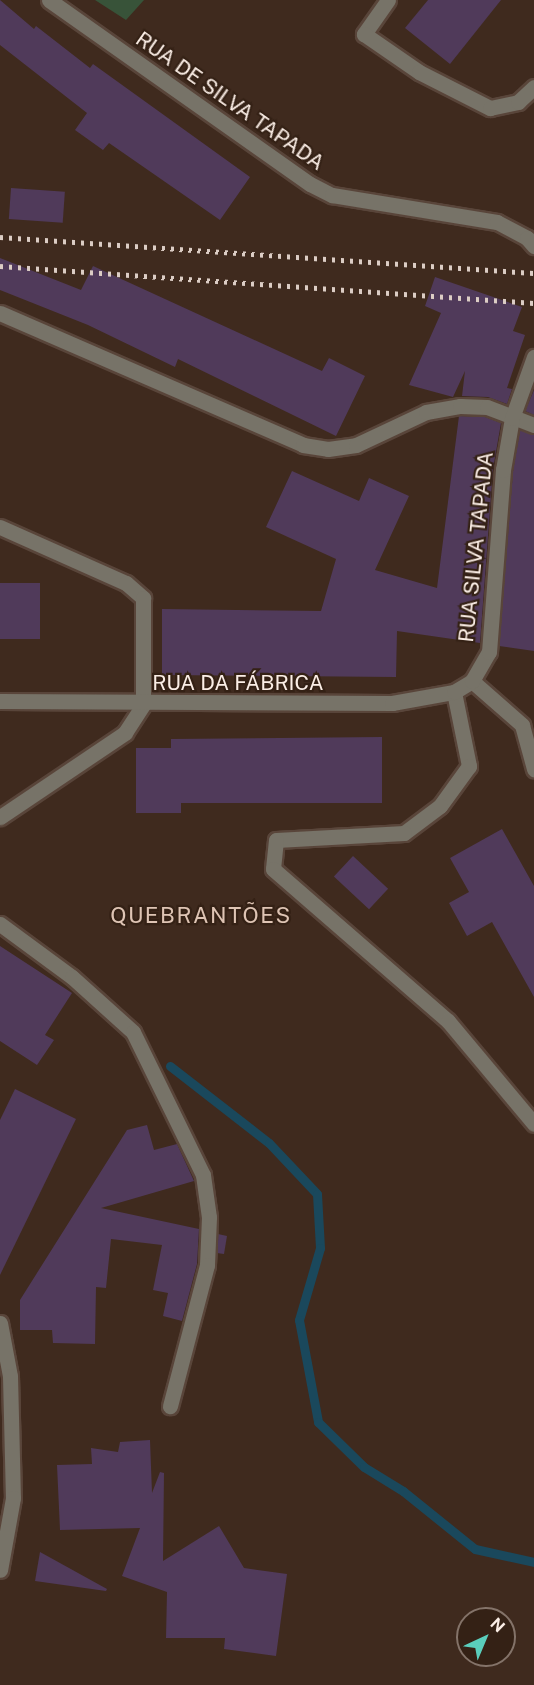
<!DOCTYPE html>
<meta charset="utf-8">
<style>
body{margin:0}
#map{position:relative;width:534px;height:1685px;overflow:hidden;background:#3f2a1e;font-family:"Public Sans",sans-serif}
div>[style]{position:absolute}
.green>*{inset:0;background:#385339}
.stream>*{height:9px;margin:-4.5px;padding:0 4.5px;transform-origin:4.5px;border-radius:4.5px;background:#1a485c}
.building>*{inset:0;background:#503a5a;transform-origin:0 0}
.roads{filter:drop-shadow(2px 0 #59453a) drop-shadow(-2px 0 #59453a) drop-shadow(0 2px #59453a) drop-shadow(0 -2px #59453a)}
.minor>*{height:15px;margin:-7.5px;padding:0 7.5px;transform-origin:7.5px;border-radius:7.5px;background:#777368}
.rail>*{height:4.5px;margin-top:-2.25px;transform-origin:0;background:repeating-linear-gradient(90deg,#dccdc5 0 3px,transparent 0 9px)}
span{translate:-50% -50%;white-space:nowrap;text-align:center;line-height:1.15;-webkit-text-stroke:4.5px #342115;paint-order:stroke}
.street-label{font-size:21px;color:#fbeee6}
.neighbourhood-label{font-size:22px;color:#dec4b4;letter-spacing:1.5px}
.north{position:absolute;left:456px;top:1607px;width:60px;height:60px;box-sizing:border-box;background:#342115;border:2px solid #847369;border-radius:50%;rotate:44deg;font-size:16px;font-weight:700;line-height:24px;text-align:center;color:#fbeee6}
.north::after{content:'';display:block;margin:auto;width:21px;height:27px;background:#5acebc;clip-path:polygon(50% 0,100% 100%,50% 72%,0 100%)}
</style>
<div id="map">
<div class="green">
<i style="clip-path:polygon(95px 0,144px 0,126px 20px)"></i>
</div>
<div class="stream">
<i style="left:170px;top:1066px;width:125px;rotate:37.9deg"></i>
<i style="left:269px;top:1143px;width:70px;rotate:46.7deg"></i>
<i style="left:317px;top:1194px;width:54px;rotate:86.8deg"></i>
<i style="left:320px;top:1248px;width:75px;rotate:106.3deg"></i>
<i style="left:299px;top:1320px;width:104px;rotate:79.4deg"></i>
<i style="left:318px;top:1422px;width:64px;rotate:44.4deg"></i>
<i style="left:364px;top:1467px;width:46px;rotate:31.6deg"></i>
<i style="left:403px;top:1491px;width:92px;rotate:38.9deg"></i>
<i style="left:475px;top:1549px;width:60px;rotate:12.4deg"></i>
</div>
<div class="building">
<i style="clip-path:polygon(0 0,34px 29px,36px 26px,90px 68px,93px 64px,250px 177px,220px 220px,109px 143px,103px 150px,75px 130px,87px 113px,0 45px)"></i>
<i style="clip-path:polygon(428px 0,501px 0,450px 64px,405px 28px)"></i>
<i style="left:11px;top:188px;width:54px;height:31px;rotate:4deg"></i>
<i style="clip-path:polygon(0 258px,81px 290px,93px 266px,322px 371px,329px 358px,365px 376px,336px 436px,178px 359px,175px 367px,88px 325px,0 290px)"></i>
<i style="clip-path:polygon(435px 277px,522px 307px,513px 331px,525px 335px,507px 388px,512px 389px,507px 404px,488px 397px,462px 396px,465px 371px,453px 397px,409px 385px,441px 313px,425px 306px)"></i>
<i style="clip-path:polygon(534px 390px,534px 415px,525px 411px)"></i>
<i style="clip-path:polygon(459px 416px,485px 417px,501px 423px,493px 469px,480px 643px,397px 631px,396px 677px,162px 675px,162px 609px,321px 611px,336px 559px,266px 527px,292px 471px,359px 501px,369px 478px,409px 496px,375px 570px,437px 588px)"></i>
<i style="clip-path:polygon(520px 430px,534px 435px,534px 651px,499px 646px,513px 471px)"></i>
<i style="left:0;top:583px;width:40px;height:56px"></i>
<i style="clip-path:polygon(382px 737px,382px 803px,181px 803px,181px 813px,136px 813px,136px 748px,171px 748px,171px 739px)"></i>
<i style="clip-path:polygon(502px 829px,534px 886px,534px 997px,492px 922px,467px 936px,449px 903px,469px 892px,450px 858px)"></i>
<i style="left:353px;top:856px;width:48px;height:28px;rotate:43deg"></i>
<i style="clip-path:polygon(0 946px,72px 993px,45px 1035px,54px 1040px,37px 1065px,0 1041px)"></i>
<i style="clip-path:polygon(15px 1089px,76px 1119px,0 1275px,0 1120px)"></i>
<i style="clip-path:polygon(147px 1125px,154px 1150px,177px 1144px,194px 1181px,101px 1208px,199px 1229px,197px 1264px,182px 1321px,163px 1316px,168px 1293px,153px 1290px,162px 1245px,111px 1239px,106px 1288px,96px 1287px,95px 1344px,53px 1343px,52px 1330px,20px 1330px,20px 1300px,127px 1130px)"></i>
<i style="clip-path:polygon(218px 1234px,227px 1236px,224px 1254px,217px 1253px)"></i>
<i style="clip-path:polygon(150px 1440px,152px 1493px,160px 1472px,164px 1473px,163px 1561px,219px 1526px,244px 1568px,287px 1574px,276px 1656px,224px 1649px,225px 1638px,166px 1638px,167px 1592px,122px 1576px,140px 1528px,60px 1530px,57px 1465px,92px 1464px,91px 1448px,118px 1452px,120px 1442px)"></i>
<i style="clip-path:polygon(40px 1552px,107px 1589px,106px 1591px,35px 1581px)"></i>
</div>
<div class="roads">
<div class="minor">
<i style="left:49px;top:0;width:319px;rotate:35.2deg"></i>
<i style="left:310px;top:184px;width:25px;rotate:27deg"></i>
<i style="left:332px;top:195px;width:167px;rotate:9.3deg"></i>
<i style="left:497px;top:222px;width:34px;rotate:28deg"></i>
<i style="left:527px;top:238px;width:11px;rotate:49deg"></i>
<i style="left:388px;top:0;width:42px;rotate:125.2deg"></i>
<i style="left:364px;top:34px;width:67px;rotate:34.6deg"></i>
<i style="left:419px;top:72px;width:80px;rotate:26.9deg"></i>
<i style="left:490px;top:108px;width:29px;rotate:-12deg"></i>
<i style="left:518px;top:102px;width:22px;rotate:-43deg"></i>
<i style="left:0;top:313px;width:331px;rotate:23.5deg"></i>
<i style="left:303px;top:445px;width:25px;rotate:9deg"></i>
<i style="left:328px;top:449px;width:28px;rotate:-8deg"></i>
<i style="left:356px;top:445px;width:77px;rotate:-25.2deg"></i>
<i style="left:426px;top:412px;width:35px;rotate:-10deg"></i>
<i style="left:460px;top:406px;width:27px;rotate:2deg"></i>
<i style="left:487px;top:407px;width:50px;rotate:21deg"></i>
<i style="left:0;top:527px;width:138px;rotate:24deg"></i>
<i style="left:126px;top:583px;width:23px;rotate:41deg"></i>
<i style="left:143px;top:598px;width:107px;rotate:90deg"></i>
<i style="left:143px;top:705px;width:33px;rotate:123deg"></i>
<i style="left:125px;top:733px;width:151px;rotate:146.1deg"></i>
<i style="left:472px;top:681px;width:67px;rotate:41.3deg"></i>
<i style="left:522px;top:725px;width:46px;rotate:74.7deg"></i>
<i style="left:454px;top:692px;width:76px;rotate:78.5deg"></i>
<i style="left:469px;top:766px;width:49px;rotate:125.9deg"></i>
<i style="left:440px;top:806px;width:45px;rotate:143.1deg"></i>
<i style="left:404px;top:833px;width:128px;rotate:176.9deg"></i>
<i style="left:276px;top:840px;width:29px;rotate:96deg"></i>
<i style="left:273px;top:869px;width:232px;rotate:41deg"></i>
<i style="left:448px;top:1021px;width:134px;rotate:50.1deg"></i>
<i style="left:0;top:701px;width:392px;rotate:0.3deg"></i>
<i style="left:392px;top:703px;width:63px;rotate:-10.1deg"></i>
<i style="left:454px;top:692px;width:21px;rotate:-31deg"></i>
<i style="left:472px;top:681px;width:34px;rotate:-60deg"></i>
<i style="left:489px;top:652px;width:183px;rotate:-85.6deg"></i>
<i style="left:503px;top:470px;width:53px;rotate:-80.2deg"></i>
<i style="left:512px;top:418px;width:65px;rotate:-70.2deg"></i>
<i style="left:0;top:924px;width:89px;rotate:36.4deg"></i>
<i style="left:72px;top:977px;width:82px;rotate:42deg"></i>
<i style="left:133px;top:1032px;width:159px;rotate:63.9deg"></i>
<i style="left:203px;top:1175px;width:42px;rotate:81.9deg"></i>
<i style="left:209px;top:1217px;width:48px;rotate:92.4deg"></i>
<i style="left:207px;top:1265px;width:146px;rotate:104.7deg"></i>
<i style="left:0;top:1323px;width:54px;rotate:79.3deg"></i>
<i style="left:10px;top:1376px;width:122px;rotate:88.6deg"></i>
<i style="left:13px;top:1498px;width:73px;rotate:100.2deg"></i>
</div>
</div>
<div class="rail">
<i style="left:0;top:237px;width:535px;rotate:3.86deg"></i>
<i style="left:0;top:266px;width:535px;rotate:3.96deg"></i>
</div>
<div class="street-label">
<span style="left:230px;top:101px;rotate:35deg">RUA DE SILVA TAPADA</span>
<span style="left:476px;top:547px;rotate:-84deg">RUA SILVA TAPADA</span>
<span style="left:238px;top:683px">RUA DA FÁBRICA</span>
</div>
<div class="neighbourhood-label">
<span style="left:201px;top:916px">QUEBRANTÕES</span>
</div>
<div class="north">N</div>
</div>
